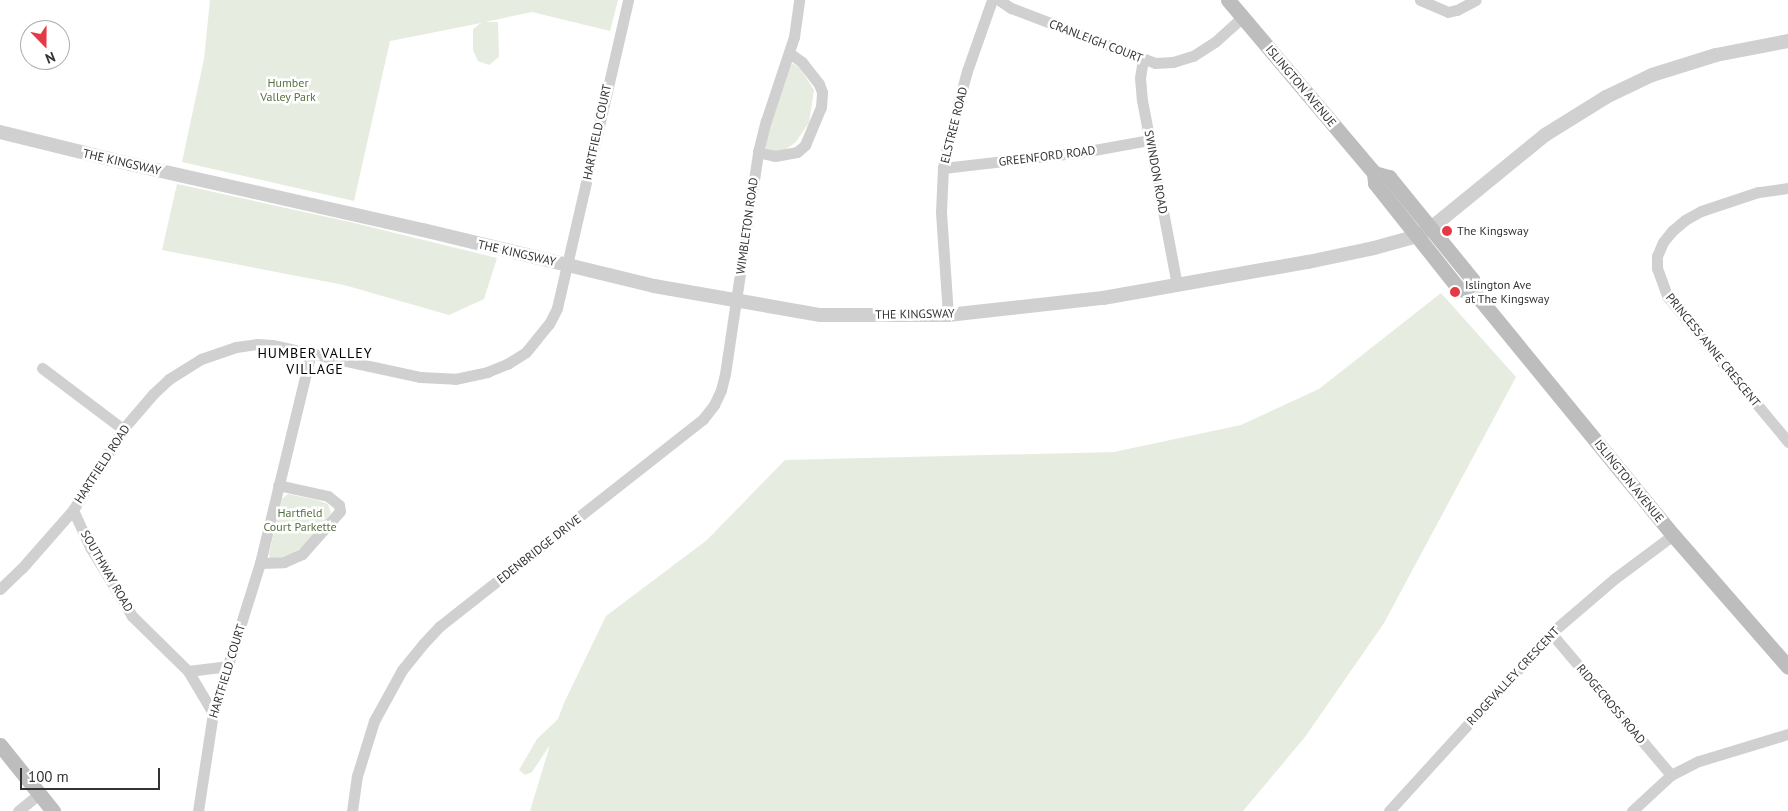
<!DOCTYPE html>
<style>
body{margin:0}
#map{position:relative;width:1788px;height:811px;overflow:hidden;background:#fff;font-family:"PT Sans",sans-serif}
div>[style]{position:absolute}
.green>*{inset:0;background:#e6ecdf}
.minor>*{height:11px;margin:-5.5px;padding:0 5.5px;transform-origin:5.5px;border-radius:5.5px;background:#d0d0d0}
.tertiary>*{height:14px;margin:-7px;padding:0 7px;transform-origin:7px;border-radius:7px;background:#d0d0d0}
.secondary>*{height:15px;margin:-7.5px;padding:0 7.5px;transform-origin:7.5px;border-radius:7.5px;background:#bdbdbd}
.dots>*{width:14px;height:14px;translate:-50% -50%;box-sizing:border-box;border:2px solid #fff;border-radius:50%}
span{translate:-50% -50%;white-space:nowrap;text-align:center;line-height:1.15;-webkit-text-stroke:5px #fff;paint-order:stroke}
.street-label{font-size:12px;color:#333}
.park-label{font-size:12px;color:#56703f}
.poi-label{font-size:12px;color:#333}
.left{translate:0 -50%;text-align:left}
.neighbourhood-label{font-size:14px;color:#000;letter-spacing:1px}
.north{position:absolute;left:20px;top:20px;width:50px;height:50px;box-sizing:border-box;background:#fff;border:1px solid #adadad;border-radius:50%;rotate:158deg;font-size:14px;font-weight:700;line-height:20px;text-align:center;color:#333}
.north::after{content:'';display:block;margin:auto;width:18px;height:22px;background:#e63946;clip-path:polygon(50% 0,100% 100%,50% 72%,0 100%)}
.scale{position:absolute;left:20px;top:768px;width:140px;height:22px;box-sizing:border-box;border:2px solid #333;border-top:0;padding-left:6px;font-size:15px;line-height:18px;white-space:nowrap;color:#333;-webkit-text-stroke:4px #fff;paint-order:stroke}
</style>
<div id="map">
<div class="green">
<i style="clip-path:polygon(210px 0,618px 0,610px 31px,532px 12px,485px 22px,498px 22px,499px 57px,489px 65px,478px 61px,473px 50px,473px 29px,481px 23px,390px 41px,354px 201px,182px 162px,204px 59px)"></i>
<i style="clip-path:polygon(792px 63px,800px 68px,814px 90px,809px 123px,795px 143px,783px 151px,771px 151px,764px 147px,765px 142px)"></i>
<i style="clip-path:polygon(177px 184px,350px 222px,497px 258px,484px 299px,449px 315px,344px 285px,162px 250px)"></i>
<i style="clip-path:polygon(1441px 293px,1516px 377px,1384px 623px,1305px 737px,1243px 811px,530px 811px,550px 745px,532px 772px,525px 775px,519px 770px,537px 739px,558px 719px,564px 703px,606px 616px,707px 540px,785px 460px,1114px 452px,1241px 425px,1319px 389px)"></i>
<i style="clip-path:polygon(288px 494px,317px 500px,328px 504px,331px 513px,311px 541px,289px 556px,270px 559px,269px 554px,282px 499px)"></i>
</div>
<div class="minor">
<i style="left:999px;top:0;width:14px;rotate:34deg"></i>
<i style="left:1011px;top:8px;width:154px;rotate:20.9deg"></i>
<i style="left:1155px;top:63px;width:18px;rotate:-3deg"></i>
<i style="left:1173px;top:62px;width:21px;rotate:-17deg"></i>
<i style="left:1193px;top:56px;width:27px;rotate:-33deg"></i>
<i style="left:1216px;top:41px;width:36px;rotate:-42deg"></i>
<i style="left:1420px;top:0;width:30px;rotate:23deg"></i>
<i style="left:1448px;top:12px;width:9px;rotate:-13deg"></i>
<i style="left:1457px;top:10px;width:21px;rotate:-28deg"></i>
<i style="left:1143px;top:59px;width:19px;rotate:99deg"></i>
<i style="left:1140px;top:78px;width:22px;rotate:85deg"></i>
<i style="left:1142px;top:100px;width:188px;rotate:79.3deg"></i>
<i style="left:758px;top:152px;width:17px;rotate:13deg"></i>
<i style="left:775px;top:156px;width:22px;rotate:-10deg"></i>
<i style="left:797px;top:152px;width:11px;rotate:-41deg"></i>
<i style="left:805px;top:145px;width:41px;rotate:-67.2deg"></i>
<i style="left:821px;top:107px;width:15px;rotate:-86deg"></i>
<i style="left:822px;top:92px;width:9px;rotate:-111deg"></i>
<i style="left:819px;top:84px;width:28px;rotate:-128deg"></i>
<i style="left:802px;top:62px;width:16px;rotate:-145deg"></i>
<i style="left:943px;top:168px;width:141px;rotate:-6.5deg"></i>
<i style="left:1083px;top:152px;width:68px;rotate:-10.2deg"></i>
<i style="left:1788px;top:188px;width:30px;rotate:172deg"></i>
<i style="left:1758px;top:192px;width:60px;rotate:161.6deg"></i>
<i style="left:1701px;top:211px;width:18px;rotate:151deg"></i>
<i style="left:1685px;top:220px;width:17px;rotate:140deg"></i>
<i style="left:1672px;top:231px;width:14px;rotate:129deg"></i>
<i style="left:1663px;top:242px;width:15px;rotate:113deg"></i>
<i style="left:1657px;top:256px;width:12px;rotate:90deg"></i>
<i style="left:1657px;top:268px;width:30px;rotate:70deg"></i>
<i style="left:1667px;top:296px;width:190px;rotate:50.3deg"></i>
<i style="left:948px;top:315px;width:103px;rotate:-93.9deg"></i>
<i style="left:941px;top:212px;width:44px;rotate:-87.4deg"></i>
<i style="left:943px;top:168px;width:22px;rotate:-80deg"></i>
<i style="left:947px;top:146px;width:78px;rotate:-75.1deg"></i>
<i style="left:967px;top:71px;width:75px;rotate:-70.6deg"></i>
<i style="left:42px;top:368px;width:101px;rotate:37deg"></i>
<i style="left:73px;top:510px;width:41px;rotate:65.3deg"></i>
<i style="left:90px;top:547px;width:81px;rotate:58.7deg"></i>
<i style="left:132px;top:616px;width:78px;rotate:44.5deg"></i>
<i style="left:188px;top:671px;width:39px;rotate:-7deg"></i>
<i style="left:260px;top:563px;width:24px;rotate:-2deg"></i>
<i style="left:284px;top:562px;width:20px;rotate:-24deg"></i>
<i style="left:302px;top:554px;width:57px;rotate:-48.5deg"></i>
<i style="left:340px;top:511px;width:6px;rotate:-99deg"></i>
<i style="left:339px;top:505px;width:14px;rotate:-141deg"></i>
<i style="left:328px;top:496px;width:51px;rotate:-167.6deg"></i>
<i style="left:0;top:589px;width:30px;rotate:-44deg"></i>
<i style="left:22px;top:568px;width:77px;rotate:-48.7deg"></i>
<i style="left:73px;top:510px;width:95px;rotate:-58.3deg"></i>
<i style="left:123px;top:429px;width:46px;rotate:-49.4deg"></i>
<i style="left:153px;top:394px;width:22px;rotate:-43deg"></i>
<i style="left:169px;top:379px;width:38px;rotate:-32deg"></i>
<i style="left:201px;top:359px;width:37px;rotate:-19deg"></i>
<i style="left:236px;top:347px;width:21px;rotate:-8deg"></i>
<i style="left:257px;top:344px;width:15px;rotate:4deg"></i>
<i style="left:272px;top:345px;width:151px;rotate:12.2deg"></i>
<i style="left:420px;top:377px;width:35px;rotate:3deg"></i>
<i style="left:455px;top:379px;width:33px;rotate:-12deg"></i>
<i style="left:487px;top:372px;width:22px;rotate:-22deg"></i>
<i style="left:507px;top:364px;width:22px;rotate:-32deg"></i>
<i style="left:526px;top:352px;width:36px;rotate:-51deg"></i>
<i style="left:549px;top:324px;width:18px;rotate:-63deg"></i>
<i style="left:557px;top:308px;width:316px;rotate:-77deg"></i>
<i style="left:1551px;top:633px;width:186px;rotate:49.8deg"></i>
<i style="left:188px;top:671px;width:49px;rotate:59.2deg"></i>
<i style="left:18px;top:811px;width:27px;rotate:-39deg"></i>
<i style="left:198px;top:811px;width:99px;rotate:-81.3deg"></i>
<i style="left:213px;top:713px;width:157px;rotate:-72.6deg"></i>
<i style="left:260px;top:563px;width:217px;rotate:-76.4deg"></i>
<i style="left:352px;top:811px;width:35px;rotate:-82deg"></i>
<i style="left:357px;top:776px;width:58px;rotate:-72.8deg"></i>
<i style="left:374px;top:721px;width:58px;rotate:-61.2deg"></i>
<i style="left:402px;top:670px;width:33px;rotate:-51deg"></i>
<i style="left:423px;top:644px;width:25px;rotate:-47deg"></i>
<i style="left:440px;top:626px;width:335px;rotate:-38.2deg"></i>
<i style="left:703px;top:419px;width:18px;rotate:-52deg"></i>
<i style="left:714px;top:405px;width:17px;rotate:-65deg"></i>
<i style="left:721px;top:390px;width:16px;rotate:-76deg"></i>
<i style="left:725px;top:374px;width:224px;rotate:-81.5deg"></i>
<i style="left:758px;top:152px;width:32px;rotate:-76deg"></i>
<i style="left:766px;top:121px;width:89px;rotate:-71.6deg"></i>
<i style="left:794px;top:37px;width:37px;rotate:-82deg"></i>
<i style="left:1389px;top:811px;width:241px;rotate:-47.7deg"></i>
<i style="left:1551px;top:633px;width:83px;rotate:-40.6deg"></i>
<i style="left:1614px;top:579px;width:74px;rotate:-36.7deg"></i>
<i style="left:1632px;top:811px;width:53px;rotate:-42.7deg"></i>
<i style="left:1671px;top:775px;width:31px;rotate:-27deg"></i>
<i style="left:1699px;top:761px;width:93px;rotate:-16.9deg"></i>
</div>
<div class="tertiary">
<i style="left:0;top:132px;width:134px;rotate:13.8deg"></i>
<i style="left:130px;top:164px;width:300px;rotate:12.7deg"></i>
<i style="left:423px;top:230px;width:238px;rotate:13.6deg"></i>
<i style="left:654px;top:286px;width:169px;rotate:9.9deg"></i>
<i style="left:821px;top:315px;width:127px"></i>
<i style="left:948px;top:315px;width:156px;rotate:-6.3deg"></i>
<i style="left:1103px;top:298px;width:208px;rotate:-10deg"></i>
<i style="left:1308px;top:262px;width:67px;rotate:-12deg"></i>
<i style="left:1374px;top:248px;width:45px;rotate:-15.6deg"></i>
<i style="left:1417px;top:236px;width:16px;rotate:-30deg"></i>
<i style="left:1431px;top:228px;width:147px;rotate:-39.2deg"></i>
<i style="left:1545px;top:135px;width:72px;rotate:-31.9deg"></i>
<i style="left:1606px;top:97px;width:51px;rotate:-25.6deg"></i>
<i style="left:1652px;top:75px;width:67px;rotate:-17.4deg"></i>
<i style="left:1716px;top:55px;width:73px;rotate:-11deg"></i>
</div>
<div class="secondary">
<i style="left:1228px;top:0;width:226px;rotate:49.8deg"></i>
<i style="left:1374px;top:173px;width:16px;rotate:15deg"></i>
<i style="left:1389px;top:177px;width:132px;rotate:50.9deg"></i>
<i style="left:1472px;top:279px;width:13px;rotate:81deg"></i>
<i style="left:1474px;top:292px;width:314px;rotate:50.7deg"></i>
<i style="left:1673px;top:535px;width:175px;rotate:48.9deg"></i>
<i style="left:1374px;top:173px;width:10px;rotate:84deg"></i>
<i style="left:1375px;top:183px;width:135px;rotate:51.6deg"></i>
<i style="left:1459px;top:289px;width:15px;rotate:11deg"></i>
<i style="left:0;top:745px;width:85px;rotate:51.2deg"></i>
</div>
<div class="dots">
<i style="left:1447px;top:231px;background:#e63946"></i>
<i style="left:1455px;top:292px;background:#e63946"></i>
</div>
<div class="street-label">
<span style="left:1096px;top:41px;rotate:21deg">CRANLEIGH COURT</span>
<span style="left:1301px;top:86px;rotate:50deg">ISLINGTON AVENUE</span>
<span style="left:954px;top:125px;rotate:-76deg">ELSTREE ROAD</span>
<span style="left:597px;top:132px;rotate:-78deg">HARTFIELD COURT</span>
<span style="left:1047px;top:156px;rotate:-7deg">GREENFORD ROAD</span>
<span style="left:122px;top:162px;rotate:13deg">THE KINGSWAY</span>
<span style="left:1156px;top:172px;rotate:80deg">SWINDON ROAD</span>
<span style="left:747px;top:226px;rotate:-82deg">WIMBLETON ROAD</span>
<span style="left:517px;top:253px;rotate:13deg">THE KINGSWAY</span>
<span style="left:915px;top:314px;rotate:-1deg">THE KINGSWAY</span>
<span style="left:1713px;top:350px;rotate:51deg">PRINCESS ANNE CRESCENT</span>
<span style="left:102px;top:464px;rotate:-57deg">HARTFIELD ROAD</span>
<span style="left:1629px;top:481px;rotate:51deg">ISLINGTON AVENUE</span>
<span style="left:539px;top:549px;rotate:-38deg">EDENBRIDGE DRIVE</span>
<span style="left:107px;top:571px;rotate:60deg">SOUTHWAY ROAD</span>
<span style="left:227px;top:671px;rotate:-73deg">HARTFIELD COURT</span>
<span style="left:1513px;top:676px;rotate:-47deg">RIDGEVALLEY CRESCENT</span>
<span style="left:1611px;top:704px;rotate:50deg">RIDGECROSS ROAD</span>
</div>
<div class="park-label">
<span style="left:288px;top:90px">Humber<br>Valley Park</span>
<span style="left:300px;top:520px">Hartfield<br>Court Parkette</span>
</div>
<div class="poi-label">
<span class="left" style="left:1457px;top:231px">The Kingsway</span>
<span class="left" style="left:1465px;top:292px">Islington Ave<br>at The Kingsway</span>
</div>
<div class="neighbourhood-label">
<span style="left:315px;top:361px">HUMBER VALLEY<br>VILLAGE</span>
</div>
<div class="north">N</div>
<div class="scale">100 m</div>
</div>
